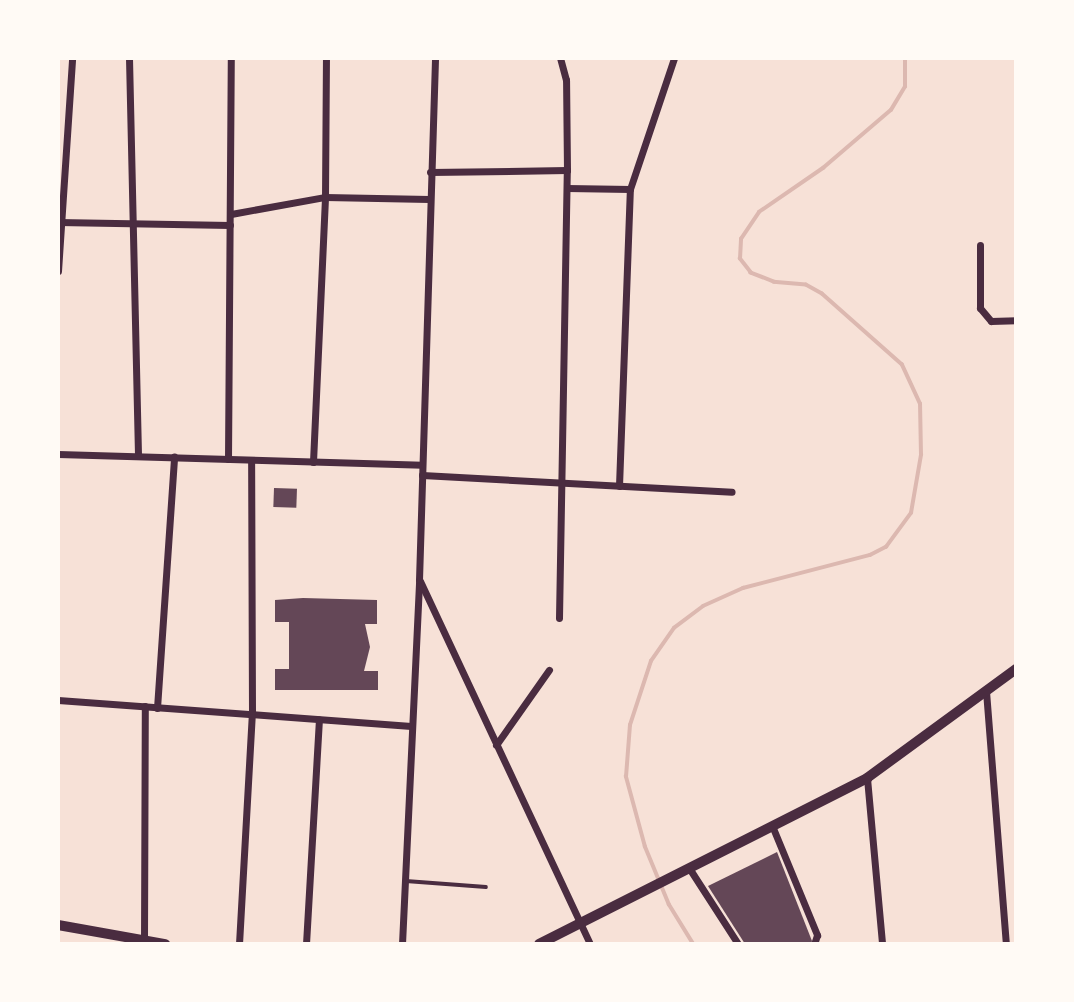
<!DOCTYPE html>
<style>
body{margin:0}
#map{position:relative;width:1074px;height:1002px;overflow:hidden;background:#f7e1d7;font-family:Raleway,sans-serif}
div>[style]{position:absolute}
.stream>*{height:3.5px;margin:-1.75px;padding:0 1.75px;transform-origin:1.75px;border-radius:1.75px;background:#dcb8b0}
.building>*{inset:0;background:#644757;transform-origin:0 0}
.service>*{height:3.5px;margin:-1.75px;padding:0 1.75px;transform-origin:1.75px;border-radius:1.75px;background:#4a2c40}
.minor>*{height:7px;margin:-3.5px;padding:0 3.5px;transform-origin:3.5px;border-radius:3.5px;background:#4a2c40}
.tertiary>*{height:10px;margin:-5px;padding:0 5px;transform-origin:5px;border-radius:5px;background:#4a2c40}
span{translate:-50% -50%;white-space:nowrap;text-align:center;line-height:1.15;-webkit-text-stroke:7px #fffaf5;paint-order:stroke}
.frame{position:absolute;inset:0;border:60px solid #fffaf5;pointer-events:none}
</style>
<div id="map">
<div class="stream">
<i style="left:693px;top:944px;width:46px;rotate:-121.6deg"></i>
<i style="left:669px;top:905px;width:63px;rotate:-112.5deg"></i>
<i style="left:645px;top:847px;width:73px;rotate:-105.2deg"></i>
<i style="left:626px;top:777px;width:52px;rotate:-85.6deg"></i>
<i style="left:630px;top:725px;width:67px;rotate:-71.8deg"></i>
<i style="left:651px;top:661px;width:40px;rotate:-55.1deg"></i>
<i style="left:674px;top:628px;width:36px;rotate:-37deg"></i>
<i style="left:703px;top:606px;width:44px;rotate:-24.2deg"></i>
<i style="left:743px;top:588px;width:131px;rotate:-14.6deg"></i>
<i style="left:870px;top:555px;width:18px;rotate:-27deg"></i>
<i style="left:886px;top:547px;width:42px;rotate:-53.7deg"></i>
<i style="left:911px;top:513px;width:59px;rotate:-80.2deg"></i>
<i style="left:921px;top:455px;width:51px;rotate:-91.1deg"></i>
<i style="left:920px;top:404px;width:43px;rotate:-114.8deg"></i>
<i style="left:902px;top:365px;width:107px;rotate:-138.4deg"></i>
<i style="left:822px;top:294px;width:18px;rotate:-151deg"></i>
<i style="left:806px;top:285px;width:32px;rotate:-175deg"></i>
<i style="left:774px;top:282px;width:25px;rotate:-159deg"></i>
<i style="left:751px;top:273px;width:18px;rotate:-128deg"></i>
<i style="left:740px;top:259px;width:20px;rotate:-87deg"></i>
<i style="left:741px;top:239px;width:32px;rotate:-56deg"></i>
<i style="left:759px;top:212px;width:78px;rotate:-34.5deg"></i>
<i style="left:823px;top:168px;width:89px;rotate:-40.5deg"></i>
<i style="left:891px;top:110px;width:27px;rotate:-59deg"></i>
<i style="left:905px;top:87px;width:29px;rotate:-90deg"></i>
</div>
<div class="building">
<i style="left:274px;top:488px;width:23px;height:19px;rotate:2deg"></i>
<i style="clip-path:polygon(303px 598px,377px 600px,377px 624px,365px 624px,370px 647px,364px 671px,378px 671px,378px 690px,275px 690px,275px 669px,289px 669px,289px 622px,275px 622px,275px 600px)"></i>
<i style="clip-path:polygon(777px 852px,812px 941px,811px 944px,745px 944px,708px 886px)"></i>
</div>
<div class="service">
<i style="left:406px;top:881px;width:80px;rotate:4.3deg"></i>
</div>
<div class="minor">
<i style="left:129px;top:58px;width:398px;rotate:88.7deg"></i>
<i style="left:430px;top:172px;width:137px;rotate:-0.8deg"></i>
<i style="left:567px;top:188px;width:63px;rotate:0.9deg"></i>
<i style="left:231px;top:214px;width:96px;rotate:-10.3deg"></i>
<i style="left:325px;top:197px;width:104px;rotate:1.1deg"></i>
<i style="left:58px;top:222px;width:172px;rotate:1deg"></i>
<i style="left:980px;top:245px;width:63px;rotate:90deg"></i>
<i style="left:980px;top:308px;width:17px;rotate:50deg"></i>
<i style="left:991px;top:321px;width:25px;rotate:-2deg"></i>
<i style="left:58px;top:271px;width:213px;rotate:-86.2deg"></i>
<i style="left:58px;top:454px;width:364px;rotate:1.7deg"></i>
<i style="left:228px;top:459px;width:401px;rotate:-89.6deg"></i>
<i style="left:313px;top:462px;width:265px;rotate:-87.4deg"></i>
<i style="left:325px;top:197px;width:139px;rotate:-89.6deg"></i>
<i style="left:422px;top:475px;width:310px;rotate:3.1deg"></i>
<i style="left:619px;top:486px;width:297px;rotate:-87.9deg"></i>
<i style="left:630px;top:189px;width:138px;rotate:-71.4deg"></i>
<i style="left:420px;top:581px;width:401px;rotate:64.9deg"></i>
<i style="left:559px;top:618px;width:448px;rotate:-89deg"></i>
<i style="left:567px;top:170px;width:90px;rotate:-90.6deg"></i>
<i style="left:566px;top:80px;width:23px;rotate:-105deg"></i>
<i style="left:986px;top:691px;width:254px;rotate:85.5deg"></i>
<i style="left:58px;top:700px;width:354px;rotate:4.2deg"></i>
<i style="left:157px;top:708px;width:252px;rotate:-86.1deg"></i>
<i style="left:496px;top:745px;width:92px;rotate:-54.8deg"></i>
<i style="left:867px;top:778px;width:167px;rotate:84.8deg"></i>
<i style="left:773px;top:828px;width:116px;rotate:67.6deg"></i>
<i style="left:817px;top:935px;width:9px;rotate:108deg"></i>
<i style="left:691px;top:871px;width:87px;rotate:57.2deg"></i>
<i style="left:144px;top:941px;width:235px;rotate:-89.8deg"></i>
<i style="left:239px;top:944px;width:233px;rotate:-86.8deg"></i>
<i style="left:252px;top:711px;width:251px;rotate:-90.2deg"></i>
<i style="left:306px;top:944px;width:225px;rotate:-86.7deg"></i>
<i style="left:402px;top:944px;width:364px;rotate:-87.3deg"></i>
<i style="left:419px;top:580px;width:522px;rotate:-88.24deg"></i>
</div>
<div class="tertiary">
<i style="left:58px;top:925px;width:109px;rotate:10.1deg"></i>
<i style="left:539px;top:944px;width:368px;rotate:-26.8deg"></i>
<i style="left:867px;top:778px;width:185px;rotate:-36.2deg"></i>
</div>
<div class="frame"></div>
</div>
